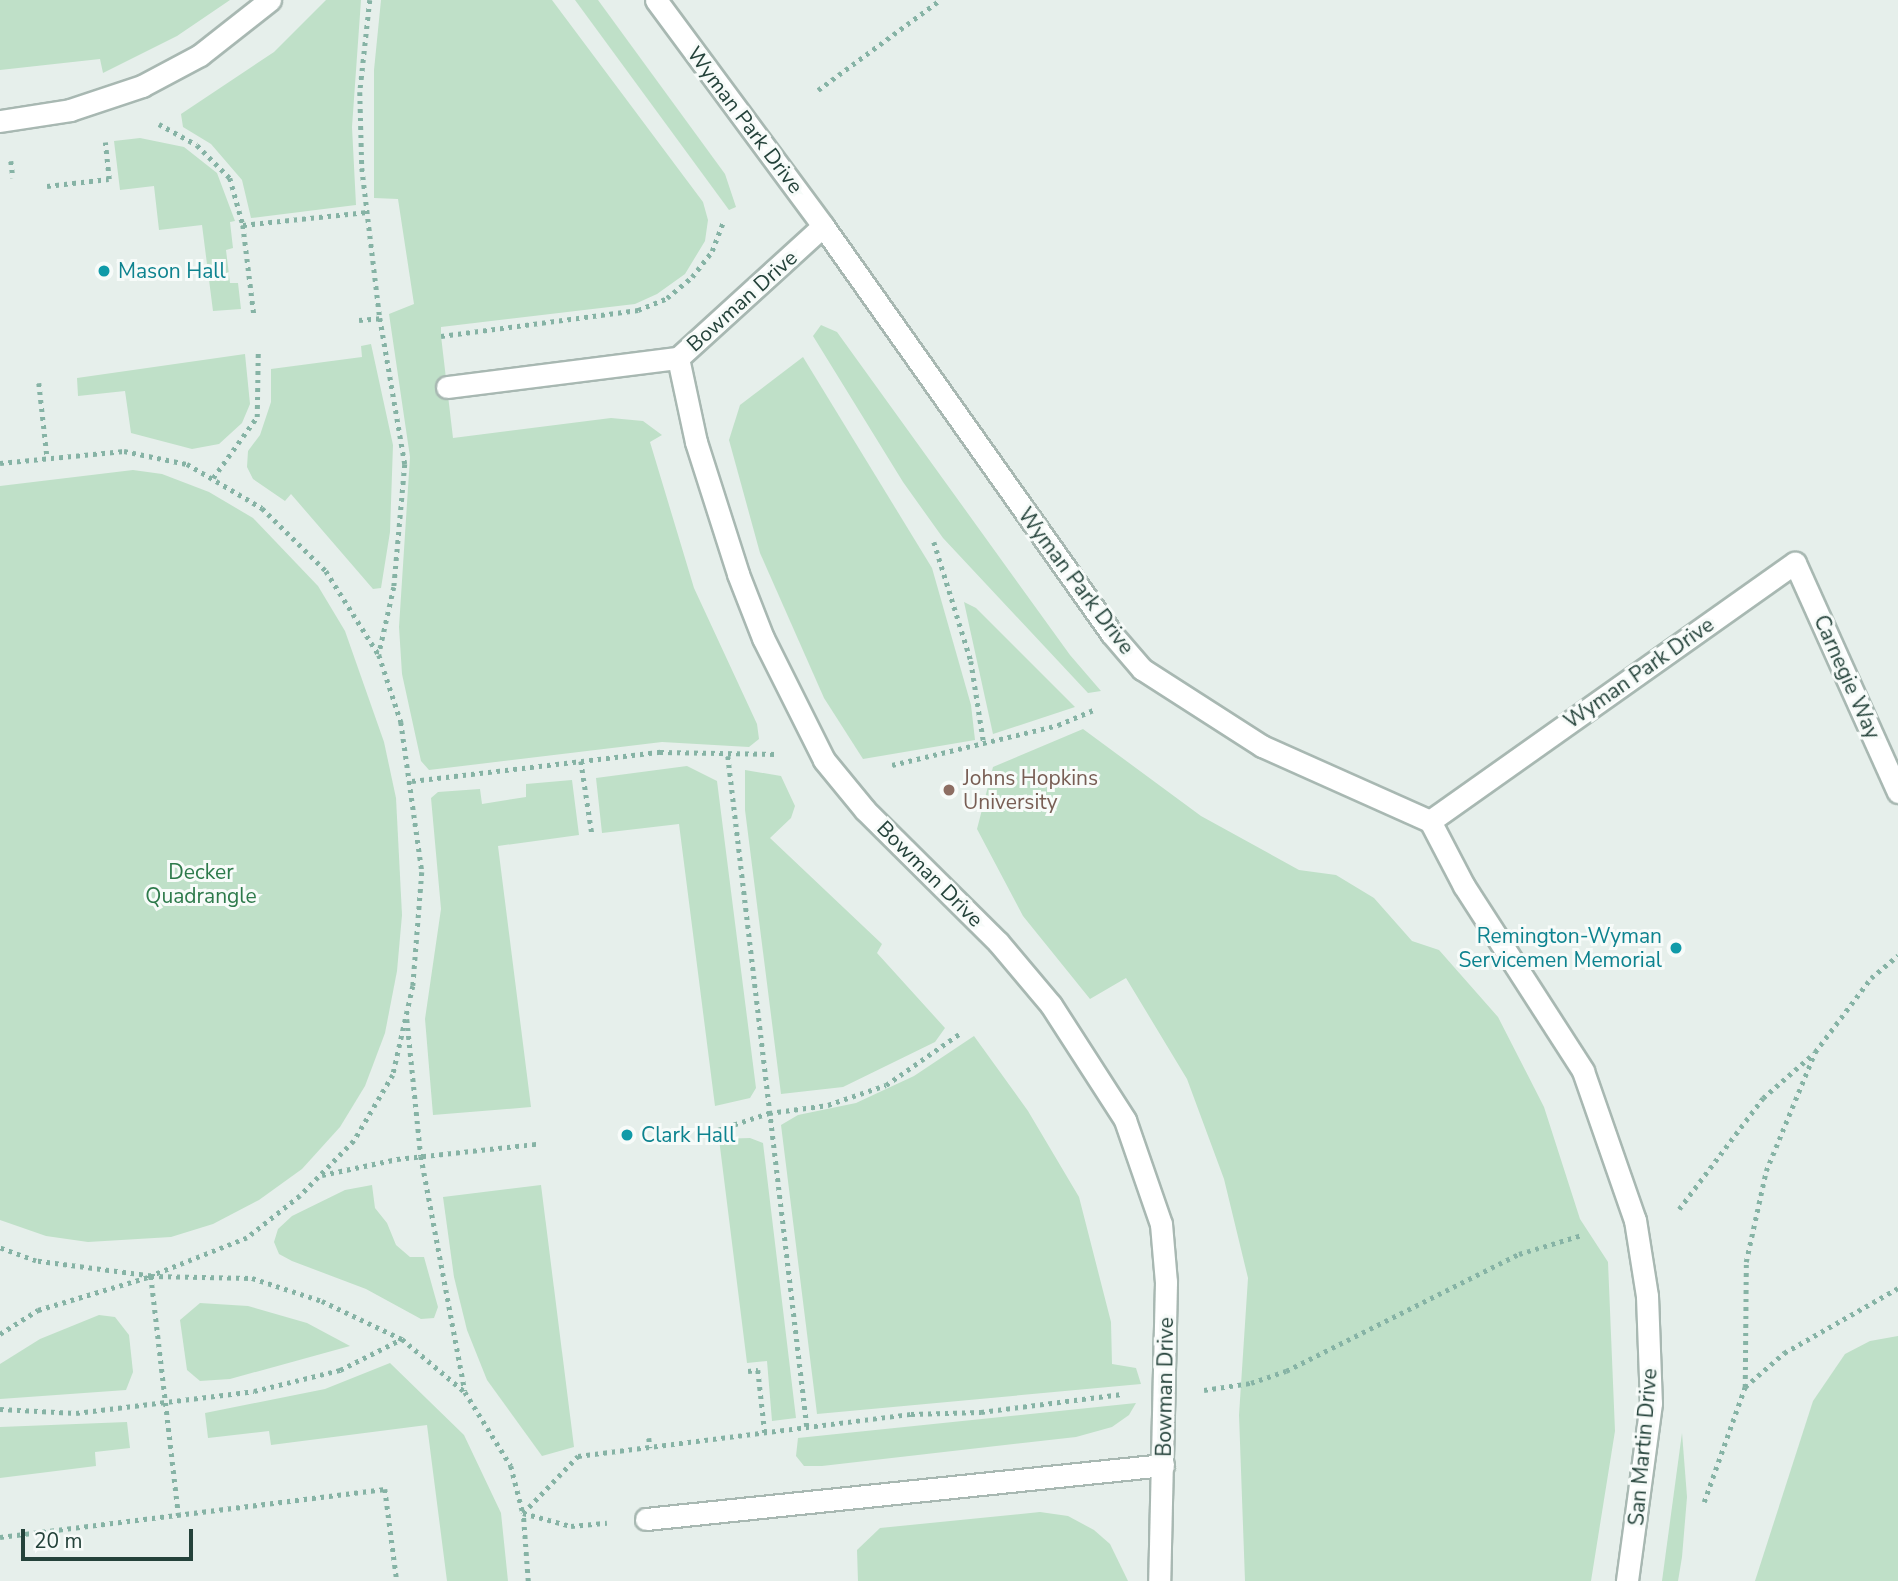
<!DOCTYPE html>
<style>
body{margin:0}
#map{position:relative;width:1898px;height:1581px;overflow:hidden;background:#e6efeb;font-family:"Nunito Sans",sans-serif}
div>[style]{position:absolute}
.green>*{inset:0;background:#bfe0c8}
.path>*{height:4.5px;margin-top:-2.25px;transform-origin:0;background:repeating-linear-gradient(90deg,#86b3a5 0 3.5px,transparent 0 8.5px)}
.roads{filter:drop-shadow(2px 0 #a8b8b2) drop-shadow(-2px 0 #a8b8b2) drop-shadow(0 2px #a8b8b2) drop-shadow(0 -2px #a8b8b2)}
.service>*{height:21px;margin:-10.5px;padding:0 10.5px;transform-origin:10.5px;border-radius:10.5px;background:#fff}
.minor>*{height:21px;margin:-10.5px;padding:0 10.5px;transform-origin:10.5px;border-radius:10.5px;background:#fff}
.tertiary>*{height:21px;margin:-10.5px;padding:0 10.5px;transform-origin:10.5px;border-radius:10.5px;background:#fff}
.dots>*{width:19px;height:19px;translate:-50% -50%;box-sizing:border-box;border:4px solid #f7fbf9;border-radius:50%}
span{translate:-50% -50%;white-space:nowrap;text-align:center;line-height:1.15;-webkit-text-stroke:6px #f7fbf9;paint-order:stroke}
.street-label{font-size:21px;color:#24423a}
.culture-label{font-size:21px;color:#0d838f}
.left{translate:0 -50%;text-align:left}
.right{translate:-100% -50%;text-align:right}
.education-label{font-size:21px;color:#785e54}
.park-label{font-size:21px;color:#2d7a4b}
.scale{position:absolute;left:21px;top:1529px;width:172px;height:32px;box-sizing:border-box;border:4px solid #24423a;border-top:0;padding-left:9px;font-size:21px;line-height:24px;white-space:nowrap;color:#24423a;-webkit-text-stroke:5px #f7fbf9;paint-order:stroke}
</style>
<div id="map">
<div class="green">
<i style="clip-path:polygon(0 0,230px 0,177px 36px,103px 73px,100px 59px,0 70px)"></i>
<i style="clip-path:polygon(326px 0,361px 0,352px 127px,356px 205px,251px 218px,242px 180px,211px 144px,183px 127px,181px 114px,274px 52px)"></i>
<i style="clip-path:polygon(381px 0,552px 0,703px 202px,708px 220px,705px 241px,685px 274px,657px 294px,635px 304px,441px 327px,441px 336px,453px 438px,611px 418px,643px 421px,662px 435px,650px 442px,694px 588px,757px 724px,759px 739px,749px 747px,662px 742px,429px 770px,421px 761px,402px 674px,399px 627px,410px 457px,389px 314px,414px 304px,398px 199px,374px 198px,374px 70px)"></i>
<i style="clip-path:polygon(575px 0,598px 0,725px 174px,736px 207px,729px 210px)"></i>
<i style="clip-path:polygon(140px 138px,184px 147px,217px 173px,235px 221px,230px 222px,233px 248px,226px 250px,230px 283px,238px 283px,241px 309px,213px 311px,202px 225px,159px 230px,154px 186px,120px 190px,114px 141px)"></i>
<i style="clip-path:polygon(821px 325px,837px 332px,1070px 655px,1101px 691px,1088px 693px,943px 538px,903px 482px,813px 336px)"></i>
<i style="clip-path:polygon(371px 344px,393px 445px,390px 532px,381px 588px,373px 589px,291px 494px,285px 501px,253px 479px,247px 467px,248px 451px,260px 435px,271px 402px,271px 369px,362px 357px,361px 346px)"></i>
<i style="clip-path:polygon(245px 354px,250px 404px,242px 423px,219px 444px,192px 449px,131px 433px,125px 391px,78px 396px,77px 378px)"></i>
<i style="clip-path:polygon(803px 357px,932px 568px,971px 705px,975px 740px,863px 759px,824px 698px,760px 553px,729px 440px,740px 405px)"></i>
<i style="clip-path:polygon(133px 470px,162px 474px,209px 492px,253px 518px,318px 586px,345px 631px,384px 742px,396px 798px,402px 915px,397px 971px,385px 1033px,365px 1086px,340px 1127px,302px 1169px,259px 1200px,213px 1224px,171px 1237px,88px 1242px,46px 1236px,0 1220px,0 486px)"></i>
<i style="clip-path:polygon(964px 602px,976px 608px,1075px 707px,993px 734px)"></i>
<i style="clip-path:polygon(1083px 729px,1201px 816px,1299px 870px,1336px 875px,1374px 898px,1412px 941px,1439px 950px,1498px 1017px,1544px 1107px,1580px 1219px,1608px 1262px,1615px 1431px,1591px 1581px,1245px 1581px,1239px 1415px,1248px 1278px,1224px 1179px,1187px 1079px,1126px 978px,1090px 999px,1023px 916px,977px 829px,993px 767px)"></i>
<i style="clip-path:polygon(687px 766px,717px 781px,756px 1088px,750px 1098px,715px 1106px,679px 824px,602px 833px,596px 778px)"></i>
<i style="clip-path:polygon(745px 770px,781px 776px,795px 806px,791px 818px,770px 838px,882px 944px,877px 953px,945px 1028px,935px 1042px,843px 1087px,781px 1094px,745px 810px)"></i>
<i style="clip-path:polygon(572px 780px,579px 835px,498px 846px,531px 1107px,433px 1115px,425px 1019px,441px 909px,431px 798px,438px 792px,480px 789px,482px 804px,526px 797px,526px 784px)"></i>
<i style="clip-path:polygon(974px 1036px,1028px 1111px,1079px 1197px,1111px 1322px,1112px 1364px,1136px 1368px,1141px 1384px,817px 1414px,781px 1125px,798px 1115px,856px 1103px,914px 1076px)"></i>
<i style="clip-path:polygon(750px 1138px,763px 1143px,796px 1418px,772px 1421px,767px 1361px,747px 1363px,719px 1139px)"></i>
<i style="clip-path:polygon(372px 1185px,375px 1208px,387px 1223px,396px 1245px,410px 1257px,424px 1257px,438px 1307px,434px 1318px,421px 1319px,366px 1289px,292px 1261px,279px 1254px,274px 1242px,278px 1229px,292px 1216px,345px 1190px)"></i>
<i style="clip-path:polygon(541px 1185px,574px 1447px,542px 1456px,487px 1380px,467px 1330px,454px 1277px,443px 1197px)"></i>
<i style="clip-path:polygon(200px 1303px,248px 1306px,307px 1323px,350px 1346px,230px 1379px,200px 1381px,187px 1370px,180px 1320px)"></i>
<i style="clip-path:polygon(99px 1315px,115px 1317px,129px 1335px,133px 1372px,126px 1390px,0 1399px,0 1364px,40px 1339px)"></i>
<i style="clip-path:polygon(1898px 1336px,1898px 1581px,1755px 1581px,1813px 1401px,1845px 1354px,1870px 1341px)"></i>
<i style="clip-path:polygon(390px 1363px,464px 1435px,501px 1513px,508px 1581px,447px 1581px,427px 1425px,271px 1445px,269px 1431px,208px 1438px,205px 1413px,325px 1389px)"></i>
<i style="clip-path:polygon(1136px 1403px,1129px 1415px,1112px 1427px,1076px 1437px,822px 1466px,804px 1466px,796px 1456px,798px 1438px)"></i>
<i style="clip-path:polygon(127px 1422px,130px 1448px,95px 1452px,96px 1466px,0 1478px,0 1427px)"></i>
<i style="clip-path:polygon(1682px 1433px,1687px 1497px,1682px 1557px,1678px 1581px,1662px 1581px)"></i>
<i style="clip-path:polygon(1040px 1512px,1068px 1516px,1094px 1530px,1110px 1544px,1128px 1581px,858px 1581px,857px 1550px,880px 1528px)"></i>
</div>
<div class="path">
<i style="left:370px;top:0;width:93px;rotate:96.2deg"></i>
<i style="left:360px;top:92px;width:76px;rotate:88.5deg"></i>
<i style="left:362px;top:168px;width:151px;rotate:83.2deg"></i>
<i style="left:380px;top:318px;width:148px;rotate:80.3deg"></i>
<i style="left:405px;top:464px;width:123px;rotate:95.1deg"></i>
<i style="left:394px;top:587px;width:69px;rotate:102.6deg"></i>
<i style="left:818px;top:90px;width:152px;rotate:-36.4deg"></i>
<i style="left:159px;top:124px;width:43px;rotate:28.9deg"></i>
<i style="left:197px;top:145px;width:47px;rotate:45deg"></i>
<i style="left:230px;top:178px;width:49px;rotate:74.5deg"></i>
<i style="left:243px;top:225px;width:91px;rotate:83deg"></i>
<i style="left:11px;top:161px;width:17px;rotate:83deg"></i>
<i style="left:47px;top:186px;width:62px;rotate:-6.4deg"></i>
<i style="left:109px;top:179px;width:37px;rotate:-96deg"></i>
<i style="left:243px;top:225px;width:125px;rotate:-6deg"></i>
<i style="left:359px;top:320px;width:21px;rotate:-5deg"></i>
<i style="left:441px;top:336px;width:199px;rotate:-7.5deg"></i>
<i style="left:638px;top:310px;width:31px;rotate:-22deg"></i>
<i style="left:667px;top:298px;width:33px;rotate:-40deg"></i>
<i style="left:692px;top:277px;width:33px;rotate:-52deg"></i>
<i style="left:712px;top:251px;width:31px;rotate:-69deg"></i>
<i style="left:39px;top:383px;width:72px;rotate:83.7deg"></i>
<i style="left:0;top:463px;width:125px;rotate:-5.5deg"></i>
<i style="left:124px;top:451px;width:64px;rotate:11.7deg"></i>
<i style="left:187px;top:464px;width:87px;rotate:30.4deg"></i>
<i style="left:262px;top:508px;width:90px;rotate:44.5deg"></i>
<i style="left:326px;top:571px;width:99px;rotate:57.8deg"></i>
<i style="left:379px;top:655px;width:71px;rotate:71.8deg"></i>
<i style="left:401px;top:722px;width:151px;rotate:82deg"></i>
<i style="left:422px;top:872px;width:114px;rotate:94.5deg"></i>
<i style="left:413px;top:986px;width:91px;rotate:102.7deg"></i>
<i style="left:393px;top:1075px;width:77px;rotate:120.6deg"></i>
<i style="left:354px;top:1141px;width:77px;rotate:134.5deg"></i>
<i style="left:300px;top:1196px;width:68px;rotate:141.6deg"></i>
<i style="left:247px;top:1238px;width:103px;rotate:158.4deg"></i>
<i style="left:151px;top:1276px;width:116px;rotate:-172.6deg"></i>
<i style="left:36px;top:1261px;width:38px;rotate:-160deg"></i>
<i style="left:213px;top:478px;width:75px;rotate:-54.2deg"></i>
<i style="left:257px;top:417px;width:64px;rotate:-89.1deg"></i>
<i style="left:934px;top:542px;width:125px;rotate:72.7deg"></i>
<i style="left:971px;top:661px;width:84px;rotate:81.1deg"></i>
<i style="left:728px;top:756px;width:675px;rotate:83.28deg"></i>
<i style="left:581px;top:761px;width:74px;rotate:81.4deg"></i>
<i style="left:892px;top:765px;width:171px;rotate:-13.5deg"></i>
<i style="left:1058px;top:725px;width:38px;rotate:-23deg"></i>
<i style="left:412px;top:781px;width:250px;rotate:-6.7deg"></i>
<i style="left:660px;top:752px;width:116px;rotate:1deg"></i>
<i style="left:407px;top:1019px;width:138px;rotate:84.2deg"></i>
<i style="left:421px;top:1156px;width:239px;rotate:79.4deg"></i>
<i style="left:718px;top:1130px;width:54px;rotate:-18.4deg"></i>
<i style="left:769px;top:1113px;width:60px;rotate:-7.7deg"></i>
<i style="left:828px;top:1105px;width:61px;rotate:-19deg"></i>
<i style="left:886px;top:1085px;width:89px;rotate:-34.9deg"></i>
<i style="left:322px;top:1175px;width:77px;rotate:-12deg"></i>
<i style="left:397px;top:1159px;width:140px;rotate:-6.2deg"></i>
<i style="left:1679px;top:1209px;width:139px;rotate:-52.9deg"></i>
<i style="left:1763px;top:1098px;width:65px;rotate:-41.3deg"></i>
<i style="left:151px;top:1276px;width:245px;rotate:83.4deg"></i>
<i style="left:0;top:1334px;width:45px;rotate:-32.3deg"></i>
<i style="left:38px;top:1310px;width:118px;rotate:-16.7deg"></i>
<i style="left:151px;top:1276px;width:101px;rotate:1.1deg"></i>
<i style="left:252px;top:1278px;width:74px;rotate:18.2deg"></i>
<i style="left:322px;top:1301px;width:89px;rotate:25.4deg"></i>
<i style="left:402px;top:1339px;width:82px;rotate:40.1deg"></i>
<i style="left:465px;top:1392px;width:87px;rotate:58.1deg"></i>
<i style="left:511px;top:1466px;width:49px;rotate:75.7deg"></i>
<i style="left:523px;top:1513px;width:50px;rotate:15.2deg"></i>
<i style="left:571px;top:1526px;width:36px;rotate:-5deg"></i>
<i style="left:748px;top:1371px;width:10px;rotate:-6deg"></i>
<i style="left:758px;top:1370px;width:63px;rotate:83.7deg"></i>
<i style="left:1745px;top:1387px;width:125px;rotate:-89.5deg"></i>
<i style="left:1746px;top:1262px;width:93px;rotate:-77.6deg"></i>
<i style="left:1766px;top:1171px;width:129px;rotate:-67.6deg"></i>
<i style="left:1815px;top:1052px;width:93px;rotate:-52.9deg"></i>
<i style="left:1871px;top:978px;width:35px;rotate:-40deg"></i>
<i style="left:1204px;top:1390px;width:48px;rotate:-8.5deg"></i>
<i style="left:1251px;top:1383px;width:37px;rotate:-19deg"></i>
<i style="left:1286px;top:1371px;width:261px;rotate:-26.7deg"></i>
<i style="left:1519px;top:1254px;width:66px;rotate:-16.8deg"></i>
<i style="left:0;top:1409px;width:76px;rotate:3deg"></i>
<i style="left:76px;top:1413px;width:179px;rotate:-7deg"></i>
<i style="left:254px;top:1391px;width:89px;rotate:-13.7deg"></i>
<i style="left:340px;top:1370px;width:69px;rotate:-26.6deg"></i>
<i style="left:649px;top:1438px;width:10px;rotate:84deg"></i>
<i style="left:1704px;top:1502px;width:122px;rotate:-70.4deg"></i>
<i style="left:1745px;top:1387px;width:52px;rotate:-41.1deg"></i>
<i style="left:1784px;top:1353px;width:131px;rotate:-29.7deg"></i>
<i style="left:0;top:1537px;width:388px;rotate:-7.1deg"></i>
<i style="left:385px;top:1489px;width:93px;rotate:82.6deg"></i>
<i style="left:528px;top:1581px;width:68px;rotate:-94.2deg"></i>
<i style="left:523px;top:1513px;width:79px;rotate:-46deg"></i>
<i style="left:578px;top:1456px;width:336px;rotate:-7.2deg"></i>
<i style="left:911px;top:1414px;width:70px;rotate:-1.6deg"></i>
<i style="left:981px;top:1412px;width:142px;rotate:-7.3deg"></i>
</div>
<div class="roads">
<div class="service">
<i style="left:0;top:121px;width:71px;rotate:-8.9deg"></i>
<i style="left:70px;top:110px;width:76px;rotate:-18.4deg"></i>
<i style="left:142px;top:86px;width:66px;rotate:-28.1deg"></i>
<i style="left:200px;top:55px;width:89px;rotate:-38.2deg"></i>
<i style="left:447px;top:387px;width:233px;rotate:-7.2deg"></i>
<i style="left:646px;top:1519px;width:520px;rotate:-5.96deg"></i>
</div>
<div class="minor">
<i style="left:823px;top:226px;width:196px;rotate:137.7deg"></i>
<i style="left:678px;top:358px;width:86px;rotate:77.9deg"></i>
<i style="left:696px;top:442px;width:139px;rotate:72.3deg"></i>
<i style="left:738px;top:574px;width:69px;rotate:68.7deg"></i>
<i style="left:763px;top:638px;width:136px;rotate:63.4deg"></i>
<i style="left:824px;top:760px;width:65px;rotate:50.6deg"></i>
<i style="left:865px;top:810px;width:187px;rotate:44.8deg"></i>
<i style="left:998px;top:942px;width:82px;rotate:49.9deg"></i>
<i style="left:1051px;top:1005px;width:137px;rotate:57.2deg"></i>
<i style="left:1125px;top:1120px;width:110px;rotate:70.9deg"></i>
<i style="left:1161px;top:1224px;width:58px;rotate:85.1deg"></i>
<i style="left:1166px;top:1282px;width:299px;rotate:91.3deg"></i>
<i style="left:1795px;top:563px;width:251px;rotate:65.8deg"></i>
<i style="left:1430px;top:821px;width:73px;rotate:62.4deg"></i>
<i style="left:1464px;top:886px;width:220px;rotate:57.2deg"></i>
<i style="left:1583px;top:1071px;width:158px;rotate:70.8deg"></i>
<i style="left:1635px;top:1220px;width:77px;rotate:81deg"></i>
<i style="left:1647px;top:1296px;width:107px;rotate:87.9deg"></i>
<i style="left:1651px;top:1403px;width:180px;rotate:97.7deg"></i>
</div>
<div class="tertiary">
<i style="left:656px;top:0;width:281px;rotate:53.5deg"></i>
<i style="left:823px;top:226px;width:499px;rotate:54.7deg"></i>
<i style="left:1111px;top:633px;width:48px;rotate:49.3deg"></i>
<i style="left:1142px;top:669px;width:143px;rotate:32.7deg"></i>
<i style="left:1262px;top:746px;width:184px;rotate:24.1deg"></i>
<i style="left:1430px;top:821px;width:447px;rotate:-35.3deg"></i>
</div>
</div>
<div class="dots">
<i style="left:104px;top:271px;background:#0f9aa8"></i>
<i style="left:949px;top:790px;background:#8d6e63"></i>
<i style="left:1676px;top:948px;background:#0f9aa8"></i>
<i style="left:627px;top:1135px;background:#0f9aa8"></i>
</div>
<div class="street-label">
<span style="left:745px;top:120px;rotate:53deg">Wyman Park Drive</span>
<span style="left:742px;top:301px;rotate:-42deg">Bowman Drive</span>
<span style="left:1076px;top:581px;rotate:53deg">Wyman Park Drive</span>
<span style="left:1639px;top:673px;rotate:-35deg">Wyman Park Drive</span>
<span style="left:1847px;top:677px;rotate:66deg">Carnegie Way</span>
<span style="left:930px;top:874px;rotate:45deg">Bowman Drive</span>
<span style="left:1165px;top:1387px;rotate:-89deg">Bowman Drive</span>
<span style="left:1643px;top:1447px;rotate:-85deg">San Martin Drive</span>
</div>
<div class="culture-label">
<span class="left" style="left:118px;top:271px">Mason Hall</span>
<span class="right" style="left:1662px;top:948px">Remington-Wyman<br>Servicemen Memorial</span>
<span class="left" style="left:641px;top:1135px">Clark Hall</span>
</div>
<div class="education-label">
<span class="left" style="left:963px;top:790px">Johns Hopkins<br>University</span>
</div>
<div class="park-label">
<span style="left:201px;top:884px">Decker<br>Quadrangle</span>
</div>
<div class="scale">20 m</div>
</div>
